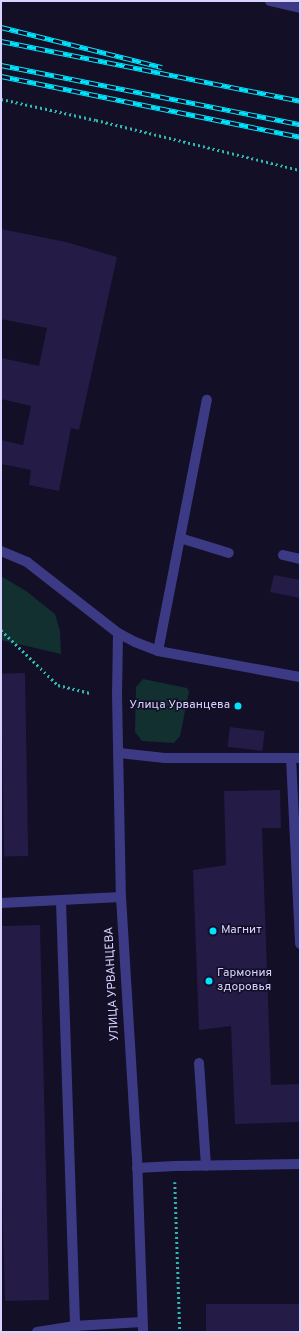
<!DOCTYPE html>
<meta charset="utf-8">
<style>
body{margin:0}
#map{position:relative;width:301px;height:1333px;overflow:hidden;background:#130f26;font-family:Overpass,sans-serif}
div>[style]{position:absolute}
.green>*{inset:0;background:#12302f}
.building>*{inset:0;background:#241b47;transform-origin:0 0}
.path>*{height:2.5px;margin-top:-1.25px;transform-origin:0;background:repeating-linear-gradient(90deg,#2fb8b0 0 2px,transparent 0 5px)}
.lane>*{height:10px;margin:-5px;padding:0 5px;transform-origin:5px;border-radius:5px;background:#3d3a85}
.street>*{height:10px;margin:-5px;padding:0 5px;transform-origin:5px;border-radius:5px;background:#3d3a85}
.rail>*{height:4.5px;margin-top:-2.25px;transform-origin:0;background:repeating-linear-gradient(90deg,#130f26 0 9px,#00e5ff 0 18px);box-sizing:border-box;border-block:1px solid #00e5ff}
.dots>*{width:11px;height:11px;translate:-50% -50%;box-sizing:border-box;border:2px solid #130f26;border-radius:50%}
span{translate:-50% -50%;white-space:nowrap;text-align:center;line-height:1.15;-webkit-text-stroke:3px #130f26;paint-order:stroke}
.poi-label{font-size:12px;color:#d9d4ff}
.right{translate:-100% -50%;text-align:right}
.left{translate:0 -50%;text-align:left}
.street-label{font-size:12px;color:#d9d4ff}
.frame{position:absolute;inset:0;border:2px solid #d9d4ff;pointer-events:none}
</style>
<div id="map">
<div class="green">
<i style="clip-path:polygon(1px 576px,26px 591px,55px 614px,60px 631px,61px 654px,1px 640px)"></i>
<i style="clip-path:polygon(143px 679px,187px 688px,189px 692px,180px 736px,174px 743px,142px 741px,135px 732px,136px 687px)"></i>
</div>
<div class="building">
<i style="clip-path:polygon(1px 229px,66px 242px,117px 257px,79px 430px,71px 428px,59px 491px,29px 485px,31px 470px,1px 464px,1px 440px,23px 445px,31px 406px,1px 399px,1px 358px,39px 366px,47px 328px,1px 319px)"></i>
<i style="clip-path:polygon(274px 575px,300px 580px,300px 598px,270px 592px)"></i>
<i style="left:25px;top:673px;width:183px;height:24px;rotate:89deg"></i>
<i style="left:230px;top:727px;width:35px;height:20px;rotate:7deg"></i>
<i style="clip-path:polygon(280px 790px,281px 828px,262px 828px,271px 1085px,300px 1084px,300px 1122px,235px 1124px,231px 1026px,199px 1030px,193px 870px,226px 865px,224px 791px)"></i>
<i style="clip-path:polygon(40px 925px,49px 1300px,5px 1301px,1px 1153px,1px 926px)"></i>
<i style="left:300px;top:1304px;width:28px;height:94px;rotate:90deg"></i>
</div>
<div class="path">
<i style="left:1px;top:99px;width:97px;rotate:12.5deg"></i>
<i style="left:96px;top:120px;width:210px;rotate:13.8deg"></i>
<i style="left:1px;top:630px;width:79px;rotate:44deg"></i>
<i style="left:58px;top:685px;width:33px;rotate:14deg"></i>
<i style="left:175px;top:1182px;width:150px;rotate:88.1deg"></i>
</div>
<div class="lane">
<i style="left:270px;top:1px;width:31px;rotate:13deg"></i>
<i style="left:180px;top:538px;width:51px;rotate:17deg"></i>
<i style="left:283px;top:555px;width:17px;rotate:13deg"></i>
<i style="left:158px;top:651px;width:256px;rotate:-79deg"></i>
<i style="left:119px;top:753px;width:46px;rotate:6.2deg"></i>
<i style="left:165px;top:758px;width:135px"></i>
<i style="left:291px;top:758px;width:186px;rotate:87.2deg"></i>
<i style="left:61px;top:901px;width:431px;rotate:88.1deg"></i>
<i style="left:1px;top:903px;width:120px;rotate:-2.9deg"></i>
<i style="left:199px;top:1063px;width:103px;rotate:86.1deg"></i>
<i style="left:137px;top:1168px;width:38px;rotate:-3deg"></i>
<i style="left:175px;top:1166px;width:125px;rotate:-0.9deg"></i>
<i style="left:37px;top:1332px;width:37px;rotate:-9deg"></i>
<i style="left:74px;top:1326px;width:68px;rotate:-3.4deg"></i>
</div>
<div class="street">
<i style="left:1px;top:551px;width:28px;rotate:23deg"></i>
<i style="left:27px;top:562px;width:115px;rotate:38deg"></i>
<i style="left:118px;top:633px;width:19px;rotate:28deg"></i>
<i style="left:135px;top:642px;width:25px;rotate:21deg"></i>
<i style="left:158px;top:651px;width:144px;rotate:10.4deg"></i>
<i style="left:118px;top:633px;width:61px;rotate:90.9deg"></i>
<i style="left:117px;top:694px;width:203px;rotate:88.9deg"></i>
<i style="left:121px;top:897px;width:260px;rotate:86.5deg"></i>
<i style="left:137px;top:1157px;width:175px;rotate:88deg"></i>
</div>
<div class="rail">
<i style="left:1px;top:27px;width:166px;rotate:14deg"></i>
<i style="left:1px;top:41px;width:305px;rotate:11.3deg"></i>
<i style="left:1px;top:65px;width:305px;rotate:11.2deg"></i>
<i style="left:1px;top:76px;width:305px;rotate:11.5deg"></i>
</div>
<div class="dots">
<i style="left:238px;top:706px;background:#00e5ff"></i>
<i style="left:213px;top:931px;background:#00e5ff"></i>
<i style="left:209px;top:981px;background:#00e5ff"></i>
</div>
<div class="poi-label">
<span class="right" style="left:230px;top:706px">Улица Урванцева</span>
<span class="left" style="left:221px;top:931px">Магнит</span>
<span class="left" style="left:217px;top:981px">Гармония<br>здоровья</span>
</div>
<div class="street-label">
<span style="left:113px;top:984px;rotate:-93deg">УЛИЦА УРВАНЦЕВА</span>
</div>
<div class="frame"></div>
</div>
